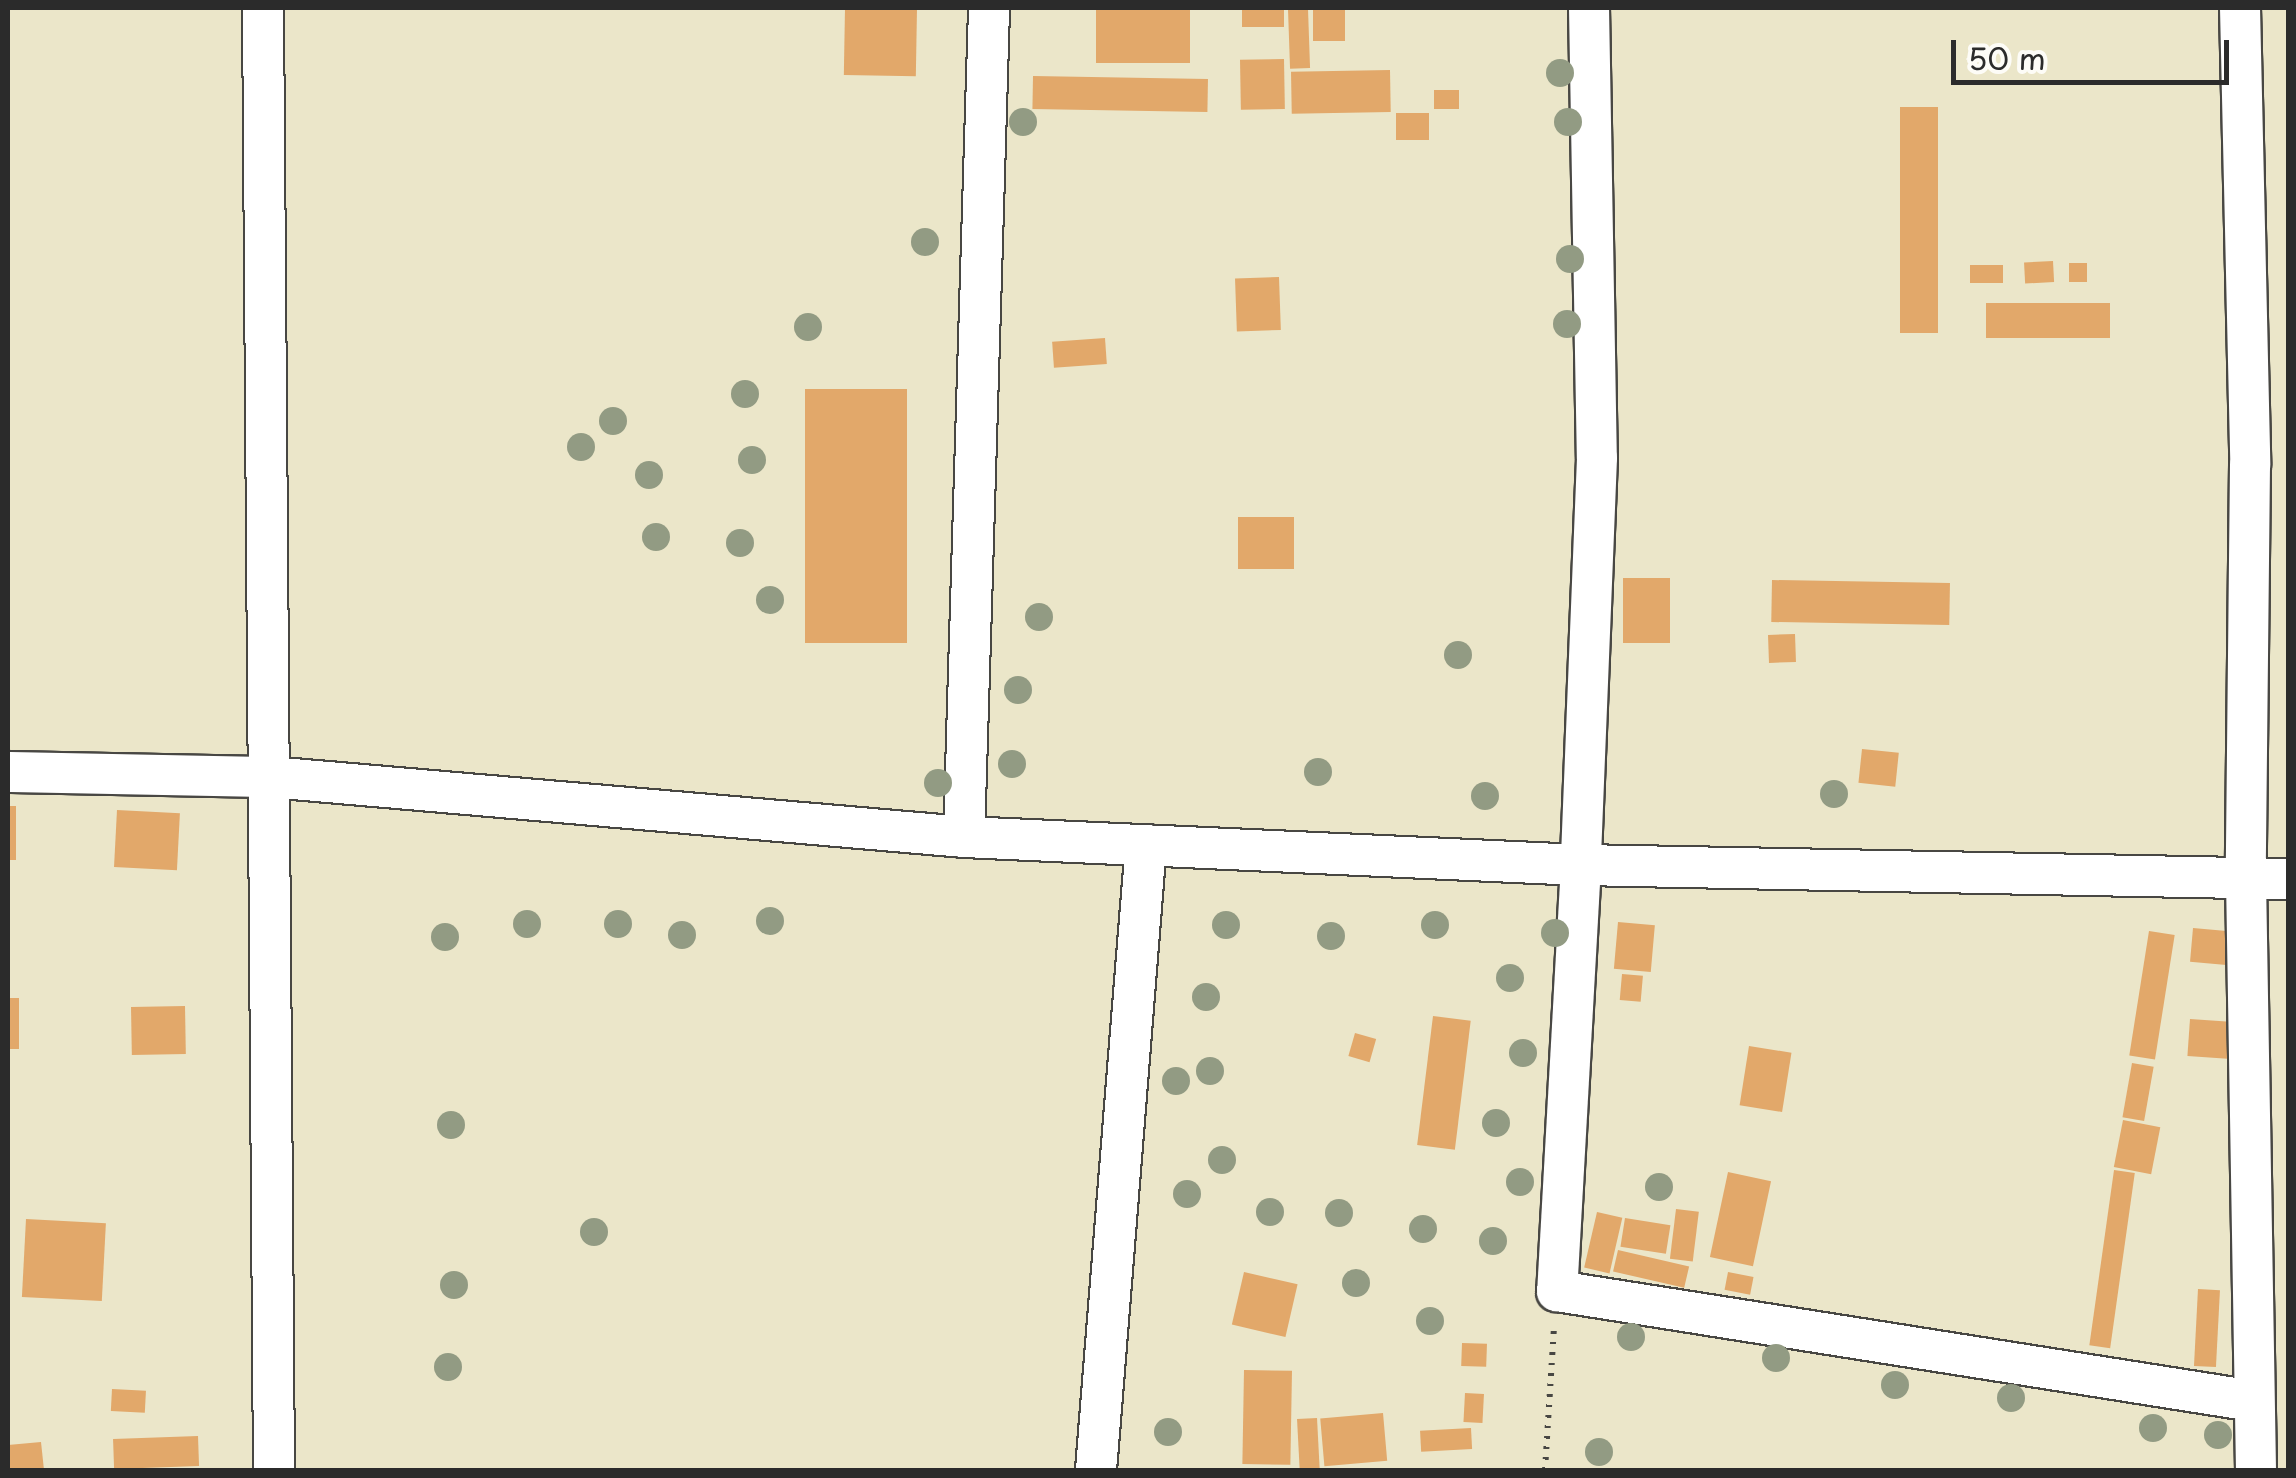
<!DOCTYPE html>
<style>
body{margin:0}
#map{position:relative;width:2296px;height:1478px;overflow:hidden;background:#ebe6c9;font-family:"Playpen Sans",sans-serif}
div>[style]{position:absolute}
.building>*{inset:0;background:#e2a86a;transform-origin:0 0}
.path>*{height:6px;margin-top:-3px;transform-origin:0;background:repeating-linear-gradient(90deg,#484743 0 2.5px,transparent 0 10.5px)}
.roads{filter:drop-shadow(2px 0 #484743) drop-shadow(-2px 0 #484743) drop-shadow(0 2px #484743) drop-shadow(0 -2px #484743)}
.street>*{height:40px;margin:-20px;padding:0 20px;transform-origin:20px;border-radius:20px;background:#fff}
.trees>*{width:28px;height:28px;margin:-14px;border-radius:50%;background:#929b83}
span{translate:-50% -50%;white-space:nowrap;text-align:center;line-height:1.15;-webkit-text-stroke:10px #fdfcf7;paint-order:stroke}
.frame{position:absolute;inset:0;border:10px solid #2b2b2b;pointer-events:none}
.scale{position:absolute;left:1951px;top:40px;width:278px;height:45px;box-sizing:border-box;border:5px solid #2b2b2b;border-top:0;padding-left:12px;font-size:30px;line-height:35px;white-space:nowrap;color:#2b2b2b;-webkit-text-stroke:8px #fdfcf7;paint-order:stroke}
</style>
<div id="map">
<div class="building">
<i style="left:845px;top:8px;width:72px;height:67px;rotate:1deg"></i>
<i style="left:1096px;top:8px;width:94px;height:55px"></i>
<i style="left:1242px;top:8px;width:42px;height:19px"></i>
<i style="left:1308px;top:9px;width:59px;height:20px;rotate:88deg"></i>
<i style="left:1313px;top:9px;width:32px;height:32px"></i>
<i style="left:1284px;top:59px;width:50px;height:44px;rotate:89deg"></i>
<i style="left:1390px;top:70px;width:42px;height:99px;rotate:89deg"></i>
<i style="left:1033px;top:76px;width:175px;height:33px;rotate:1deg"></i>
<i style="left:1434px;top:90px;width:25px;height:19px"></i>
<i style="left:1900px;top:107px;width:38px;height:226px"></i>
<i style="left:1396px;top:113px;width:33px;height:27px"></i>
<i style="left:2053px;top:261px;width:21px;height:29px;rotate:87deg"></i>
<i style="left:2069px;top:263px;width:18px;height:19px"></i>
<i style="left:2003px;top:265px;width:18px;height:33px;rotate:90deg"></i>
<i style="left:1279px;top:277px;width:53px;height:44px;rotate:88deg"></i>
<i style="left:1986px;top:303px;width:124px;height:35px"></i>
<i style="left:1105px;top:338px;width:26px;height:53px;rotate:86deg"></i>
<i style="left:907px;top:389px;width:254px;height:102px;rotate:90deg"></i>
<i style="left:1294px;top:517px;width:52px;height:56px;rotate:90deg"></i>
<i style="left:1623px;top:578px;width:47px;height:65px"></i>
<i style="left:1772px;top:580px;width:178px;height:42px;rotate:1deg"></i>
<i style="left:1795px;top:634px;width:28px;height:27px;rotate:88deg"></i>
<i style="left:1862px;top:749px;width:37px;height:34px;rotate:6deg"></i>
<i style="left:8px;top:806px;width:8px;height:54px"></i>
<i style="left:117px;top:810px;width:63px;height:57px;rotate:3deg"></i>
<i style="left:1618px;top:922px;width:37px;height:47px;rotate:5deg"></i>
<i style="left:2193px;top:928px;width:42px;height:34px;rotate:5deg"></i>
<i style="left:2149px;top:931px;width:26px;height:126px;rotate:9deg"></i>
<i style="left:1622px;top:974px;width:21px;height:26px;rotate:5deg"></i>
<i style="left:8px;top:998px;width:11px;height:51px"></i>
<i style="left:185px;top:1006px;width:48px;height:54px;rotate:89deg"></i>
<i style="left:1433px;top:1016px;width:38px;height:130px;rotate:7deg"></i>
<i style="left:2190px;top:1019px;width:40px;height:37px;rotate:4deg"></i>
<i style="left:1355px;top:1033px;width:22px;height:24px;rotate:16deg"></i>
<i style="left:1749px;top:1046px;width:43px;height:60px;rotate:9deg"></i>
<i style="left:2132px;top:1063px;width:22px;height:55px;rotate:10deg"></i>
<i style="left:2123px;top:1120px;width:38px;height:48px;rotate:11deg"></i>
<i style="left:2114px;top:1170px;width:21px;height:177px;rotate:8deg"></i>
<i style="left:1728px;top:1172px;width:44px;height:87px;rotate:12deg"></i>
<i style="left:1676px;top:1209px;width:23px;height:50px;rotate:7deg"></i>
<i style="left:1597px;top:1212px;width:26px;height:57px;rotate:13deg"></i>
<i style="left:1625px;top:1218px;width:46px;height:29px;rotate:9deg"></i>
<i style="left:26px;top:1219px;width:80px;height:78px;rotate:3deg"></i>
<i style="left:1618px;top:1250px;width:73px;height:22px;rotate:13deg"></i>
<i style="left:1244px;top:1272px;width:55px;height:54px;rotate:13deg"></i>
<i style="left:1728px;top:1272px;width:26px;height:18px;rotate:11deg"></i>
<i style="left:2198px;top:1289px;width:22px;height:77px;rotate:3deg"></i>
<i style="left:1462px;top:1343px;width:25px;height:23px;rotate:2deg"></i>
<i style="left:1244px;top:1370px;width:48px;height:94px;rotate:1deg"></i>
<i style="left:112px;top:1389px;width:34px;height:22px;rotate:3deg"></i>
<i style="left:1465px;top:1393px;width:19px;height:29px;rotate:3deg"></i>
<i style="left:1383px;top:1413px;width:48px;height:63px;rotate:85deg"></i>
<i style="left:1317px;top:1418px;width:52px;height:20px;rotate:87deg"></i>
<i style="left:1471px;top:1428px;width:21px;height:51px;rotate:87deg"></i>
<i style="left:198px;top:1436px;width:30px;height:85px;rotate:88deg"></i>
<i style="clip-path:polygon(41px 1442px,44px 1470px,8px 1470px,8px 1445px)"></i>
</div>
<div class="path">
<i style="left:1545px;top:1470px;width:143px;rotate:-86.4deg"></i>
</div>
<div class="roads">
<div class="street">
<i style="left:263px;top:8px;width:1462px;rotate:89.57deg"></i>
<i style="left:1589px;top:8px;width:450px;rotate:89deg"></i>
<i style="left:1597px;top:458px;width:407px;rotate:92.3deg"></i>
<i style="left:1581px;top:865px;width:427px;rotate:93.2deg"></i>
<i style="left:1557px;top:1291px;width:705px;rotate:8.98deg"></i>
<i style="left:2240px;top:8px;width:457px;rotate:88.7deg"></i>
<i style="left:2250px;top:465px;width:414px;rotate:90.6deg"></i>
<i style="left:2246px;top:879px;width:591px;rotate:89.03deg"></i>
<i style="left:8px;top:772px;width:262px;rotate:1.1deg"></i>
<i style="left:270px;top:777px;width:697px;rotate:4.94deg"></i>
<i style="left:964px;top:837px;width:618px;rotate:2.6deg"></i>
<i style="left:1581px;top:865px;width:707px;rotate:1.13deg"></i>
<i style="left:964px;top:837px;width:829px;rotate:-88.27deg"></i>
<i style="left:1096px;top:1470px;width:627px;rotate:-85.43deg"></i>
</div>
</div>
<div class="trees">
<i style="left:1560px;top:73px"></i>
<i style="left:1023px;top:122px"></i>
<i style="left:1568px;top:122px"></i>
<i style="left:925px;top:242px"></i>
<i style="left:1570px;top:259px"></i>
<i style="left:1567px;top:324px"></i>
<i style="left:808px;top:327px"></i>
<i style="left:745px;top:394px"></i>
<i style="left:613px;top:421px"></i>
<i style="left:581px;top:447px"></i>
<i style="left:752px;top:460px"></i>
<i style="left:649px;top:475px"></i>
<i style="left:656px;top:537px"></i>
<i style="left:740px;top:543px"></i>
<i style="left:770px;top:600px"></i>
<i style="left:1039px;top:617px"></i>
<i style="left:1458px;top:655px"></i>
<i style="left:1018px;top:690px"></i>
<i style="left:1012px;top:764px"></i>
<i style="left:1318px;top:772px"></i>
<i style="left:938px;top:783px"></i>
<i style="left:1834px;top:794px"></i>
<i style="left:1485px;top:796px"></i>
<i style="left:770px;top:921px"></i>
<i style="left:527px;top:924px"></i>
<i style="left:618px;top:924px"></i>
<i style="left:1226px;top:925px"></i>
<i style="left:1435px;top:925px"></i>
<i style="left:1555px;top:933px"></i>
<i style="left:682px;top:935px"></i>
<i style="left:1331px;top:936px"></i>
<i style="left:445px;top:937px"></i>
<i style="left:1510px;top:978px"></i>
<i style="left:1206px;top:997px"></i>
<i style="left:1523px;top:1053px"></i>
<i style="left:1210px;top:1071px"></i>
<i style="left:1176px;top:1081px"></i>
<i style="left:1496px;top:1123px"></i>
<i style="left:451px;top:1125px"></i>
<i style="left:1222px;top:1160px"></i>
<i style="left:1520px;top:1182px"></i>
<i style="left:1659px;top:1187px"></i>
<i style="left:1187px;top:1194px"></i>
<i style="left:1270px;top:1212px"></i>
<i style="left:1339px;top:1213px"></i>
<i style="left:1423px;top:1229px"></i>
<i style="left:594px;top:1232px"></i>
<i style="left:1493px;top:1241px"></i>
<i style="left:1356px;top:1283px"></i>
<i style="left:454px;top:1285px"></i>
<i style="left:1430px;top:1321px"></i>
<i style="left:1631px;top:1337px"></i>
<i style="left:1776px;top:1358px"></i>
<i style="left:448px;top:1367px"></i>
<i style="left:1895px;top:1385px"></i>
<i style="left:2011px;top:1398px"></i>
<i style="left:2153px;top:1428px"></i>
<i style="left:1168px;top:1432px"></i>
<i style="left:2218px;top:1435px"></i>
<i style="left:1599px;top:1452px"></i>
</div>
<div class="frame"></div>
<div class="scale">50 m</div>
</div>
